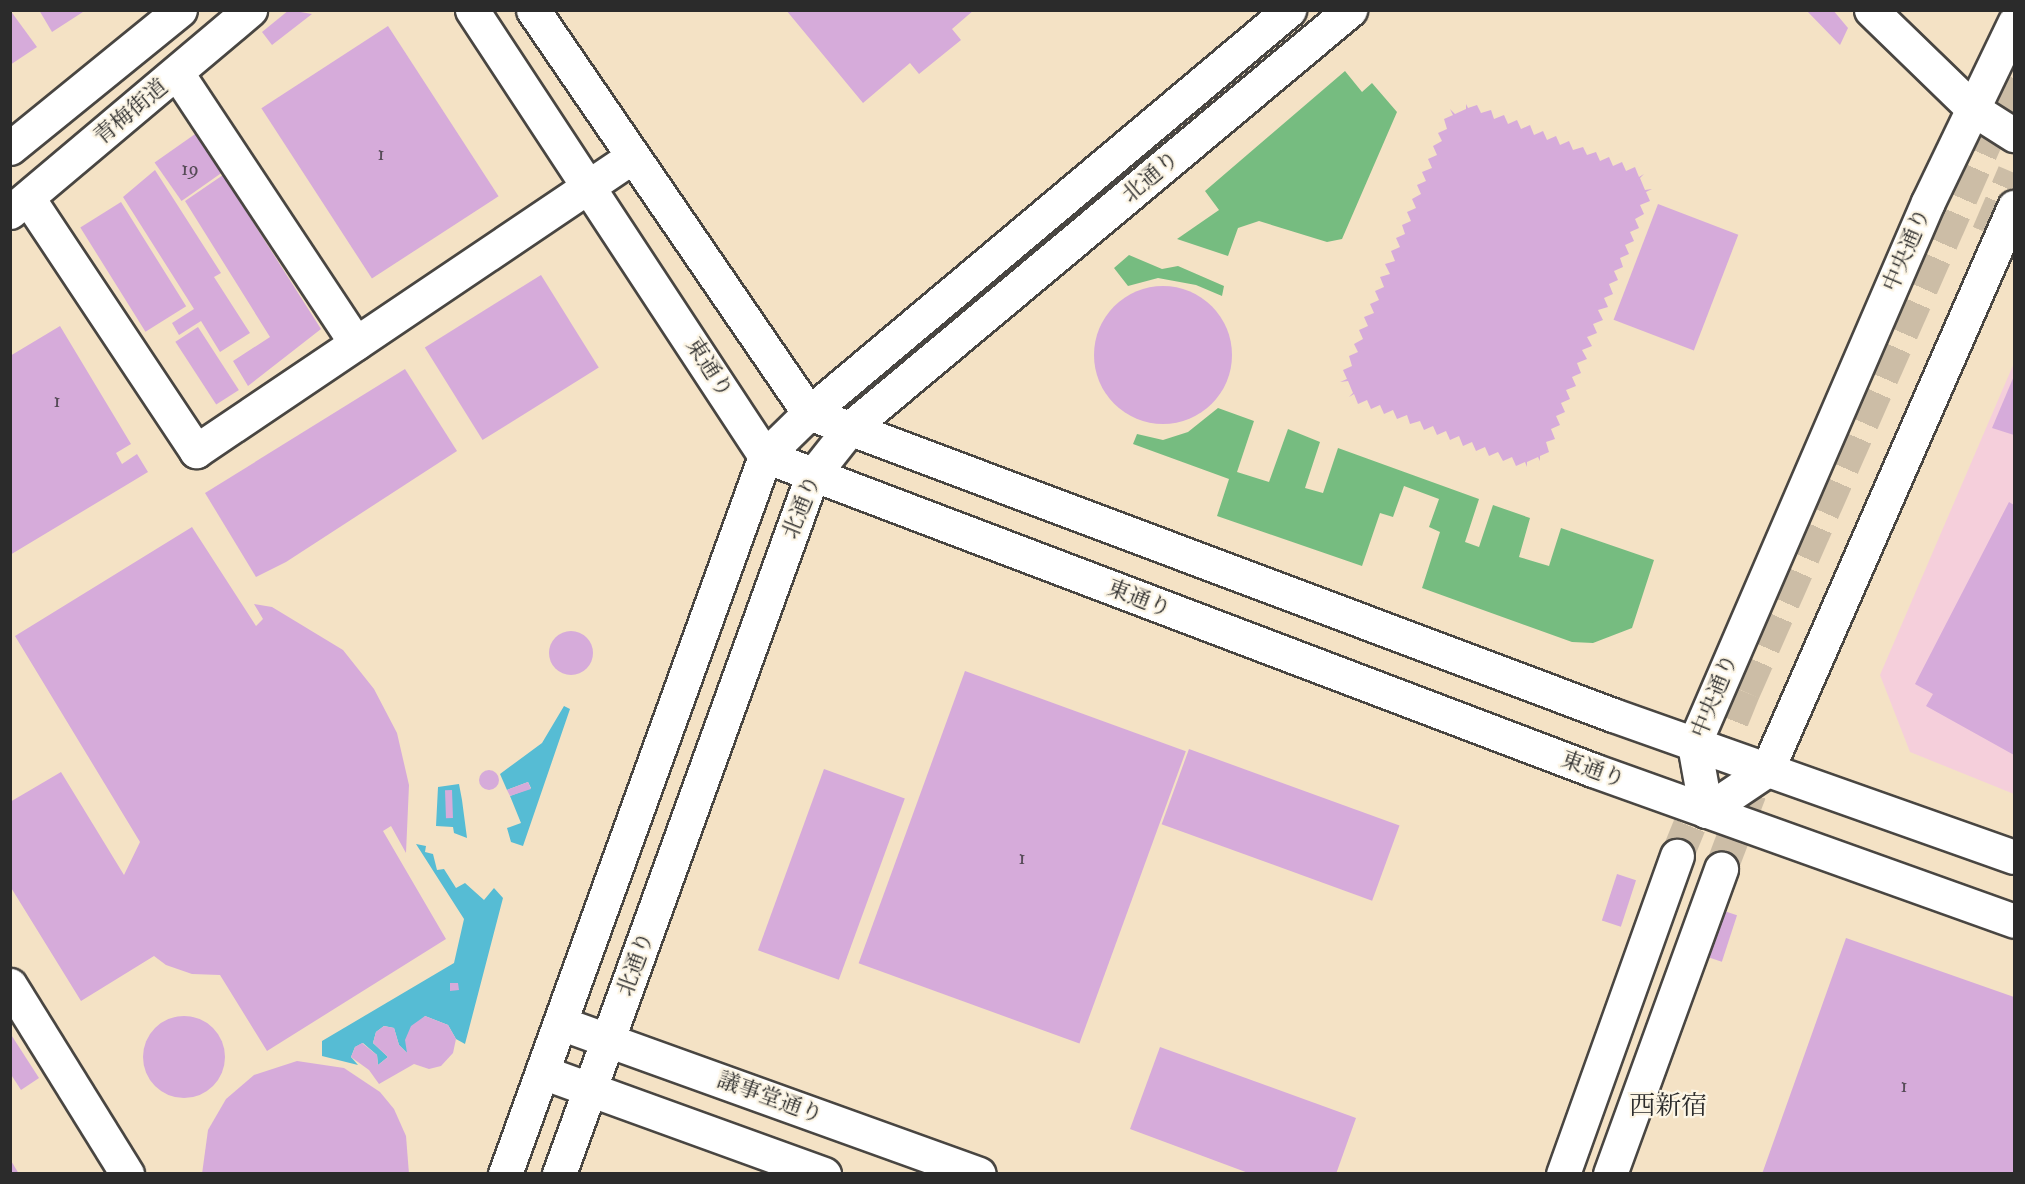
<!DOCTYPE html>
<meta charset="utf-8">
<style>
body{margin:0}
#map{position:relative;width:2025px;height:1184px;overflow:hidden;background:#f4e2c5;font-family:"IM FELL Double Pica","Noto Serif JP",serif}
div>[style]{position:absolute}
.built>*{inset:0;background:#f5cfdb}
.forest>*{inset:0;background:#76bc80}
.water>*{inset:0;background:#56bcd4}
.building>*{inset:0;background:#d6abda;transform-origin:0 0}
.round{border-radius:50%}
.major-tunnel>*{height:33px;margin-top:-16.5px;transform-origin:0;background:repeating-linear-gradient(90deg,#ccbda6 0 33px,transparent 0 49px)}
.roads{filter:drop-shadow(2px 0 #494642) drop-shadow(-2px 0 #494642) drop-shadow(0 2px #494642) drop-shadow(0 -2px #494642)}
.minor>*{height:33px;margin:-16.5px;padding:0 16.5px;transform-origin:16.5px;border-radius:16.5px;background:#fff}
.major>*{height:33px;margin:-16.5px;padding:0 16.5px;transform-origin:16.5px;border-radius:16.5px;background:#fff}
span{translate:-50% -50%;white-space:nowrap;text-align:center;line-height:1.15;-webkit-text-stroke:4.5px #fcf5e5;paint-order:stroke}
.number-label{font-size:20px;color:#564b57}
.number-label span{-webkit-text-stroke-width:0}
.street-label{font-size:22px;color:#2b2b2b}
.quarter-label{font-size:26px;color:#2b2b2b}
.frame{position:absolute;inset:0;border:12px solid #2b2b2b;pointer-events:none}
</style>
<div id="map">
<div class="built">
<i style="clip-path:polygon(2014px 363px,2014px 794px,1910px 752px,1880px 675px)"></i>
</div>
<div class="forest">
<i style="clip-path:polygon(1345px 71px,1362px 92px,1372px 83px,1397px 112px,1342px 239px,1327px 242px,1259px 221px,1238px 228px,1228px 256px,1177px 239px,1219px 210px,1205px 191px)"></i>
<i style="clip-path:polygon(1129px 255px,1162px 269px,1178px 266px,1224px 286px,1222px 296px,1196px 285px,1158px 278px,1128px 286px,1114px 268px)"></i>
<i style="clip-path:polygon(1218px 408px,1254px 421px,1237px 472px,1269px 482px,1288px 429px,1320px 442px,1305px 488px,1323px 493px,1338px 448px,1479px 499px,1465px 542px,1479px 547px,1493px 505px,1530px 518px,1519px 557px,1549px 566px,1561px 528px,1654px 560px,1632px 628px,1593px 643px,1572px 642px,1422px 588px,1440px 532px,1429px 527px,1439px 499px,1404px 486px,1393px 517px,1380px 513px,1362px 566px,1217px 516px,1229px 479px,1133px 444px,1137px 434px,1163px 440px,1188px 432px)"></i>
</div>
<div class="water">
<i style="clip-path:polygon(564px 706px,570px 709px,523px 846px,511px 842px,507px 828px,521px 823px,510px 796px,531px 788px,528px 782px,507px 790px,500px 774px,542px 743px)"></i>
<i style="clip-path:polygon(459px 784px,462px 800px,467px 838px,454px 833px,453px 827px,436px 826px,438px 787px)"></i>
<i style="clip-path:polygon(416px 844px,426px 846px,425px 852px,433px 854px,437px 870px,444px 869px,456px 888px,465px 883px,484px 900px,494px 888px,503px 898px,465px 1044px,456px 1039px,448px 1025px,425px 1016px,407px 1053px,399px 1045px,394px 1028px,384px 1026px,376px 1032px,373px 1043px,388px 1057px,378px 1065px,377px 1055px,363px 1043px,355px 1047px,351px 1057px,358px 1065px,322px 1056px,322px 1041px,454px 963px,464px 919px)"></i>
</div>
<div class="building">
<i style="clip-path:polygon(10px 10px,37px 47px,10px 65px)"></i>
<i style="clip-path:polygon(39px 10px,86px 10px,52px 32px)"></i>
<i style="clip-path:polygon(289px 10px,312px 14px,272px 45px,262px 32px)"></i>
<i style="clip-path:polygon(786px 10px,974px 10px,952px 29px,961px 40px,919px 74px,910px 63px,863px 103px)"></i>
<i style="clip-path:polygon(1806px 10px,1833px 10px,1848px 28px,1840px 45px)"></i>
<i style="left:388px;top:26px;width:203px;height:151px;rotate:57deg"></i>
<i style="clip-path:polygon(1466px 104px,1468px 108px,1477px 105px,1481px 113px,1491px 110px,1494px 119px,1504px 115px,1508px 124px,1517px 120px,1521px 129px,1530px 125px,1534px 135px,1543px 131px,1547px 140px,1556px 136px,1560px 145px,1569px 141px,1573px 150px,1583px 147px,1587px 155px,1596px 152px,1600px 161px,1609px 157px,1613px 166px,1622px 162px,1626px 171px,1635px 167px,1639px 177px,1644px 174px,1640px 178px,1645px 190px,1652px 189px,1646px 192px,1650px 201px,1640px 205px,1644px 214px,1635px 219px,1639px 228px,1630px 232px,1634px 241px,1625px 245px,1629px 254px,1620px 258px,1623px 267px,1614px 271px,1618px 280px,1609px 284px,1613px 294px,1604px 298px,1608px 307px,1598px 310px,1603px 320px,1593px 324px,1597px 333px,1587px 337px,1592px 346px,1582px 350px,1587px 359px,1577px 363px,1581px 373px,1572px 377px,1576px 386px,1566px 390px,1570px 399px,1561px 403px,1565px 412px,1556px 416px,1560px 425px,1551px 429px,1555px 439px,1546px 442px,1549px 452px,1540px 456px,1540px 461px,1538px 457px,1527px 462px,1527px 467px,1525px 462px,1516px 466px,1512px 457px,1503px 461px,1498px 452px,1489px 456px,1485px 447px,1476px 451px,1472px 442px,1463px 446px,1459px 436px,1450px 440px,1446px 431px,1437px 435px,1433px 426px,1424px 430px,1420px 421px,1410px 424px,1407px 415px,1397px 419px,1393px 410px,1384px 414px,1380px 405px,1371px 409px,1367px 400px,1358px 404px,1354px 394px,1349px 397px,1353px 393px,1348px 381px,1340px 382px,1347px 379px,1343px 370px,1352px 366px,1349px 356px,1358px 352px,1354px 344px,1363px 339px,1359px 330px,1368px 326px,1364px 317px,1374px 313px,1370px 304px,1379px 300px,1375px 291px,1384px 287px,1380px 277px,1390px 274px,1385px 264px,1395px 261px,1391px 251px,1400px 247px,1396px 238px,1405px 234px,1402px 225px,1411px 221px,1407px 212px,1416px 208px,1412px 199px,1421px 194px,1417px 185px,1426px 181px,1422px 172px,1432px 168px,1428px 159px,1437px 155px,1433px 146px,1442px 141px,1438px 133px,1447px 129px,1444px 119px,1453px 115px,1450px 109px,1455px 114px,1466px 109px)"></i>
<i style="left:198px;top:132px;width:47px;height:53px;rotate:55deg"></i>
<i style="clip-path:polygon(155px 170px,221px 273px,214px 277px,250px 333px,220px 352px,201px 321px,179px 335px,172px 323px,194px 309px,123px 197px)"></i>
<i style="clip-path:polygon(223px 175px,321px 329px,248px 386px,233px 361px,270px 337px,185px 201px)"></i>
<i style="left:121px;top:202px;width:123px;height:48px;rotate:58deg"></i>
<i style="left:1658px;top:204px;width:86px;height:124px;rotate:21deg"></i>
<i style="left:541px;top:275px;width:109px;height:137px;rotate:58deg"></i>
<i class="round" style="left:1094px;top:286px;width:138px;height:138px"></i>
<i style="clip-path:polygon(60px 326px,131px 444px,116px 453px,122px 464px,137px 454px,148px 472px,10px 555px,10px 356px)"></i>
<i style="left:198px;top:327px;width:75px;height:27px;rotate:57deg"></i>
<i style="clip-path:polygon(405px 369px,457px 451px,286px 562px,256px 577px,205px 493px)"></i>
<i style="clip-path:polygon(2014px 376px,2014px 435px,1992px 428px)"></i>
<i style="clip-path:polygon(2009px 502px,2014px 505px,2014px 755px,1926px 706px,1933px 694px,1915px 684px)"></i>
<i style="clip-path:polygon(192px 527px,256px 626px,263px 619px,254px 604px,272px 607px,343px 650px,374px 689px,397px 733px,409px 785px,406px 853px,391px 826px,383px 831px,446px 939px,267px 1051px,220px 975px,192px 974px,166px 965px,154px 956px,81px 1001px,10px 886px,10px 802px,61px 772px,124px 875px,140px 842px,15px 636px)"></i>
<i class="round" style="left:549px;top:631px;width:44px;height:44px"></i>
<i style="left:965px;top:671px;width:235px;height:311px;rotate:20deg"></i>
<i style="left:1189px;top:749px;width:224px;height:80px;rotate:20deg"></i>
<i style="left:824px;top:769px;width:86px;height:193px;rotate:20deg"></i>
<i class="round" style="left:479px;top:770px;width:20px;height:20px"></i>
<i style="clip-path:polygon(528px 782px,531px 789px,510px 796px,507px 790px)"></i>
<i style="left:452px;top:790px;width:28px;height:7px;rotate:88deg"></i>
<i style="left:1617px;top:874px;width:20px;height:49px;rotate:18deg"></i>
<i style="left:1718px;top:909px;width:20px;height:49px;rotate:18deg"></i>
<i style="clip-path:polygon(1846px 938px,2014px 997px,2014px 1174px,1762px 1174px)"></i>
<i style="clip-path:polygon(450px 983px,458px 983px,459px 990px,450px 991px)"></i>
<i style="clip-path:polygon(425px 1016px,448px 1025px,456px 1039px,453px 1053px,441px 1066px,429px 1069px,414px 1064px,379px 1084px,369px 1070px,351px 1057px,355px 1047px,362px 1043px,377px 1055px,378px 1065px,388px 1057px,373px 1043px,376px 1032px,384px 1026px,394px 1028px,399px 1045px,407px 1053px,405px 1040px,411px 1026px)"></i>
<i class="round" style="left:143px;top:1016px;width:82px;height:82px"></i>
<i style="clip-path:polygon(10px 1033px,39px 1078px,21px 1090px,10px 1073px)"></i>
<i style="clip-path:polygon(1160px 1047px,1356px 1118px,1336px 1174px,1251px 1174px,1130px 1129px)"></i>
<i style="clip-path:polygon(297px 1061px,344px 1068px,380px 1092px,394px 1109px,406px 1136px,409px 1174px,202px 1174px,208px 1130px,226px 1099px,254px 1075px)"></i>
<i style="clip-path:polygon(10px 1159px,19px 1174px,10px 1174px)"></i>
</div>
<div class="major-tunnel">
<i style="left:1988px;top:233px;width:66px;rotate:-66.9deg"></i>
<i style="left:1677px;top:856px;width:178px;rotate:-67.9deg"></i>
<i style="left:1744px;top:691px;width:671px;rotate:-66.26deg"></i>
<i style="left:1721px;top:869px;width:113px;rotate:-69.3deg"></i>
</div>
<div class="roads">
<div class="minor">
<i style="left:177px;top:73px;width:324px;rotate:56.5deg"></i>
<i style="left:28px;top:198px;width:304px;rotate:56.4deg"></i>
<i style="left:196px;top:451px;width:526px;rotate:-33.99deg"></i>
<i style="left:10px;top:985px;width:222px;rotate:58.2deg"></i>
</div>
<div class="major">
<i style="left:472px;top:10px;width:534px;rotate:56.7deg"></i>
<i style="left:765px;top:456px;width:886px;rotate:20.77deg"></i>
<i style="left:1593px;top:770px;width:447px;rotate:19.7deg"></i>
<i style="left:533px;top:10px;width:488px;rotate:55.6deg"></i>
<i style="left:809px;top:413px;width:859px;rotate:20.59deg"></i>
<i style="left:1613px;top:715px;width:425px;rotate:19.5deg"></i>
<i style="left:1871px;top:10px;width:142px;rotate:44.1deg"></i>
<i style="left:1973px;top:109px;width:49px;rotate:32.4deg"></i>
<i style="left:10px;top:148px;width:219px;rotate:-39.1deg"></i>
<i style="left:10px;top:212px;width:314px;rotate:-40.1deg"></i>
<i style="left:1706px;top:811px;width:68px;rotate:-100.2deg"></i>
<i style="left:1694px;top:744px;width:590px;rotate:-66.65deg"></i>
<i style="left:1928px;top:202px;width:199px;rotate:-64.3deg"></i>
<i style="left:1706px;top:811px;width:73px;rotate:-33.9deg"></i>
<i style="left:1767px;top:770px;width:615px;rotate:-66.31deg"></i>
<i style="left:560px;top:1023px;width:445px;rotate:19.8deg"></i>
<i style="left:542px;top:1072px;width:300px;rotate:19.9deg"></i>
<i style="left:505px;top:1174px;width:764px;rotate:-70.09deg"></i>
<i style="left:765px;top:456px;width:62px;rotate:-44.3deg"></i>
<i style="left:809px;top:413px;width:627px;rotate:-40.02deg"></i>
<i style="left:559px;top:1174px;width:742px;rotate:-70.08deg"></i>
<i style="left:812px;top:476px;width:61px;rotate:-51.6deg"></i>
<i style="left:850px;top:428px;width:652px;rotate:-39.9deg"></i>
<i style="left:1563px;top:1174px;width:338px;rotate:-70.3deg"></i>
<i style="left:1610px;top:1174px;width:325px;rotate:-70deg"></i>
</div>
</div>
<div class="number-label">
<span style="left:381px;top:153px">1</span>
<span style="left:190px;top:168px">19</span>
<span style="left:57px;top:400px">1</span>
<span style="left:1022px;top:857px">1</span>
<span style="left:1904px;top:1085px">1</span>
</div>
<div class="street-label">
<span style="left:131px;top:112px;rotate:-40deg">青梅街道</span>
<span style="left:1151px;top:177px;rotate:-40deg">北通り</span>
<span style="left:1907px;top:250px;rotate:-67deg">中央通り</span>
<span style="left:709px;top:368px;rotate:57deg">東通り</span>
<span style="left:802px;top:507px;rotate:-68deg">北通り</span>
<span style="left:1139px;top:599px;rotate:21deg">東通り</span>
<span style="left:1715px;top:696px;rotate:-68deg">中央通り</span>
<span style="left:1593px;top:770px;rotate:20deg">東通り</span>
<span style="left:636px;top:964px;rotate:-70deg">北通り</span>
<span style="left:770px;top:1098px;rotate:20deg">議事堂通り</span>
</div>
<div class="quarter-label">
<span style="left:1668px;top:1107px">西新宿</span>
</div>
<div class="frame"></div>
</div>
